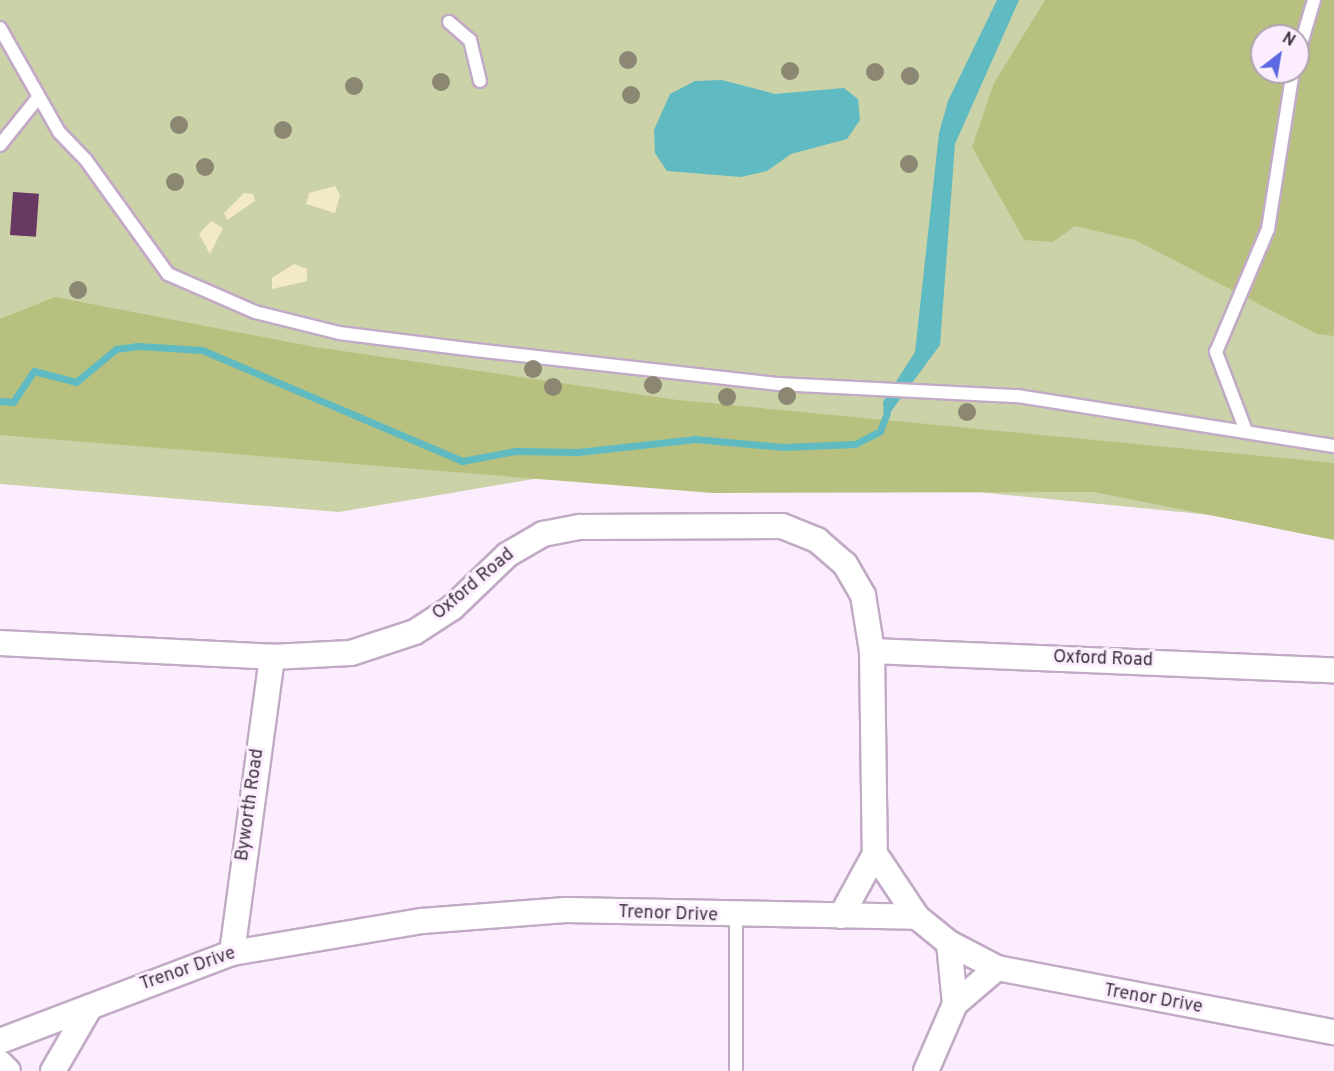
<!DOCTYPE html>
<style>
body{margin:0}
#map{position:relative;width:1334px;height:1071px;overflow:hidden;background:#fcedfe;font-family:Overpass,sans-serif}
div>[style]{position:absolute}
.green>*{inset:0;background:#ccd2a7}
.forest>*{inset:0;background:#b7c07e}
.sand>*{inset:0;background:#f3e9c4}
.water>*{inset:0;background:#5fbac1}
.stream>*{height:7px;margin:-3.5px;padding:0 3.5px;transform-origin:3.5px;border-radius:3.5px;background:#5fbac1}
.building>*{inset:0;background:#683a63;transform-origin:0 0}
.roads{filter:drop-shadow(2px 0 #c2aac6) drop-shadow(-2px 0 #c2aac6) drop-shadow(0 2px #c2aac6) drop-shadow(0 -2px #c2aac6)}
.lane>*{height:12px;margin:-6px;padding:0 6px;transform-origin:6px;border-radius:6px;background:#fff}
.street>*{height:24px;margin:-12px;padding:0 12px;transform-origin:12px;border-radius:12px;background:#fff}
.trees>*{width:18px;height:18px;margin:-9px;border-radius:50%;background:#8c8772}
span{translate:-50% -50%;white-space:nowrap;text-align:center;line-height:1.15;-webkit-text-stroke:6px #fcedfe;paint-order:stroke}
.street-label{font-size:18px;color:#3f3540}
.north{position:absolute;left:1250px;top:24px;width:60px;height:60px;box-sizing:border-box;background:#fcedfe;border:2px solid #b0a3b2;border-radius:50%;rotate:31deg;font-size:16px;font-weight:700;line-height:24px;text-align:center;color:#3f3540}
.north::after{content:'';display:block;margin:auto;width:21px;height:27px;background:#5b68df;clip-path:polygon(50% 0,100% 100%,50% 72%,0 100%)}
</style>
<div id="map">
<div class="green">
<i style="clip-path:polygon(evenodd,0 0,1334px 0,1334px 527px,927px 487px,534px 479px,339px 512px,0 484px,0 0,1262px 36px,1298px 36px,1298px 72px,1262px 72px,1262px 36px)"></i>
</div>
<div class="forest">
<i style="clip-path:polygon(evenodd,1045px 0,1334px 0,1334px 336px,1317px 334px,1135px 240px,1075px 226px,1053px 242px,1024px 240px,972px 147px,994px 83px,1045px 0,1262px 36px,1298px 36px,1298px 72px,1262px 72px,1262px 36px)"></i>
<i style="clip-path:polygon(55px 297px,315px 347px,677px 400px,1334px 463px,1334px 540px,1094px 492px,712px 493px,0 435px,0 319px)"></i>
</div>
<div class="sand">
<i style="clip-path:polygon(335px 186px,340px 195px,335px 213px,306px 204px,309px 193px)"></i>
<i style="clip-path:polygon(244px 193px,253px 194px,255px 201px,227px 220px,224px 213px)"></i>
<i style="clip-path:polygon(211px 221px,223px 228px,210px 254px,199px 234px)"></i>
<i style="clip-path:polygon(294px 264px,307px 269px,307px 281px,272px 289px,272px 278px)"></i>
</div>
<div class="water">
<i style="clip-path:polygon(997px 0,1019px 0,955px 144px,940px 345px,884px 421px,883px 402px,915px 352px,939px 133px,948px 101px)"></i>
<i style="clip-path:polygon(722px 80px,775px 94px,844px 88px,858px 99px,860px 120px,847px 139px,791px 154px,767px 171px,741px 177px,667px 171px,655px 153px,654px 130px,670px 94px,695px 81px)"></i>
</div>
<div class="stream">
<i style="left:0;top:401px;width:13px;rotate:4deg"></i>
<i style="left:13px;top:402px;width:37px;rotate:-56deg"></i>
<i style="left:34px;top:371px;width:43px;rotate:14.7deg"></i>
<i style="left:76px;top:382px;width:52px;rotate:-39.5deg"></i>
<i style="left:116px;top:349px;width:22px;rotate:-8deg"></i>
<i style="left:138px;top:346px;width:64px;rotate:3.6deg"></i>
<i style="left:202px;top:350px;width:283px;rotate:23.1deg"></i>
<i style="left:462px;top:461px;width:54px;rotate:-10.7deg"></i>
<i style="left:515px;top:451px;width:63px;rotate:0.9deg"></i>
<i style="left:578px;top:452px;width:118px;rotate:-6.3deg"></i>
<i style="left:695px;top:439px;width:88px;rotate:5.2deg"></i>
<i style="left:783px;top:447px;width:72px;rotate:-2.4deg"></i>
<i style="left:855px;top:444px;width:28px;rotate:-27deg"></i>
<i style="left:880px;top:431px;width:19px;rotate:-69deg"></i>
</div>
<div class="building">
<i style="left:13px;top:192px;width:26px;height:43px;rotate:4deg"></i>
</div>
<div class="roads">
<div class="lane">
<i style="left:449px;top:22px;width:28px;rotate:41deg"></i>
<i style="left:470px;top:40px;width:42px;rotate:76.3deg"></i>
<i style="left:0;top:28px;width:120px;rotate:60.4deg"></i>
<i style="left:59px;top:132px;width:39px;rotate:46deg"></i>
<i style="left:86px;top:160px;width:140px;rotate:54.3deg"></i>
<i style="left:168px;top:274px;width:95px;rotate:23.6deg"></i>
<i style="left:255px;top:312px;width:87px;rotate:14deg"></i>
<i style="left:339px;top:333px;width:137px;rotate:7.1deg"></i>
<i style="left:475px;top:350px;width:306px;rotate:6.4deg"></i>
<i style="left:779px;top:384px;width:239px;rotate:2.9deg"></i>
<i style="left:1018px;top:396px;width:320px;rotate:9deg"></i>
<i style="left:1298px;top:54px;width:56px;rotate:-73.5deg"></i>
<i style="left:0;top:145px;width:59px;rotate:-51.2deg"></i>
<i style="left:1246px;top:431px;width:85px;rotate:-110.8deg"></i>
<i style="left:1216px;top:352px;width:134px;rotate:-67.1deg"></i>
<i style="left:1268px;top:229px;width:159px;rotate:-81deg"></i>
<i style="left:736px;top:918px;width:153px;rotate:90deg"></i>
</div>
<div class="street">
<i style="left:0;top:643px;width:272px;rotate:2.9deg"></i>
<i style="left:272px;top:657px;width:79px;rotate:-2.9deg"></i>
<i style="left:351px;top:653px;width:67px;rotate:-18.2deg"></i>
<i style="left:415px;top:632px;width:44px;rotate:-33deg"></i>
<i style="left:452px;top:608px;width:76px;rotate:-43.9deg"></i>
<i style="left:507px;top:555px;width:42px;rotate:-30.3deg"></i>
<i style="left:543px;top:534px;width:38px;rotate:-11deg"></i>
<i style="left:580px;top:527px;width:202px;rotate:-0.3deg"></i>
<i style="left:782px;top:526px;width:38px;rotate:22deg"></i>
<i style="left:817px;top:540px;width:37px;rotate:41deg"></i>
<i style="left:845px;top:564px;width:36px;rotate:60deg"></i>
<i style="left:863px;top:595px;width:57px;rotate:80.9deg"></i>
<i style="left:872px;top:651px;width:203px;rotate:89.2deg"></i>
<i style="left:875px;top:854px;width:76px;rotate:56.3deg"></i>
<i style="left:872px;top:651px;width:462px;rotate:2.4deg"></i>
<i style="left:841px;top:916px;width:71px;rotate:-61.3deg"></i>
<i style="left:949px;top:943px;width:61px;rotate:84.4deg"></i>
<i style="left:232px;top:953px;width:299px;rotate:-82.3deg"></i>
<i style="left:0;top:1041px;width:248px;rotate:-20.8deg"></i>
<i style="left:232px;top:953px;width:193px;rotate:-9.6deg"></i>
<i style="left:422px;top:921px;width:144px;rotate:-4.4deg"></i>
<i style="left:566px;top:910px;width:351px;rotate:1.1deg"></i>
<i style="left:917px;top:917px;width:41px;rotate:39.1deg"></i>
<i style="left:949px;top:943px;width:54px;rotate:27.5deg"></i>
<i style="left:997px;top:968px;width:343px;rotate:10.8deg"></i>
<i style="left:0;top:1063px;width:11px;rotate:45deg"></i>
<i style="left:53px;top:1071px;width:74px;rotate:-60deg"></i>
<i style="left:926px;top:1071px;width:73px;rotate:-66.6deg"></i>
<i style="left:955px;top:1004px;width:55px;rotate:-40.6deg"></i>
</div>
</div>
<div class="trees">
<i style="left:628px;top:60px"></i>
<i style="left:790px;top:71px"></i>
<i style="left:875px;top:72px"></i>
<i style="left:910px;top:76px"></i>
<i style="left:441px;top:82px"></i>
<i style="left:354px;top:86px"></i>
<i style="left:631px;top:95px"></i>
<i style="left:179px;top:125px"></i>
<i style="left:283px;top:130px"></i>
<i style="left:909px;top:164px"></i>
<i style="left:205px;top:167px"></i>
<i style="left:175px;top:182px"></i>
<i style="left:78px;top:290px"></i>
<i style="left:533px;top:369px"></i>
<i style="left:653px;top:385px"></i>
<i style="left:553px;top:387px"></i>
<i style="left:787px;top:396px"></i>
<i style="left:727px;top:397px"></i>
<i style="left:967px;top:412px"></i>
</div>
<div class="street-label">
<span style="left:474px;top:585px;rotate:-40deg">Oxford Road</span>
<span style="left:1103px;top:660px;rotate:2deg">Oxford Road</span>
<span style="left:251px;top:805px;rotate:-82deg">Byworth Road</span>
<span style="left:668px;top:915px;rotate:2deg">Trenor Drive</span>
<span style="left:188px;top:970px;rotate:-19deg">Trenor Drive</span>
<span style="left:1153px;top:1000px;rotate:10deg">Trenor Drive</span>
</div>
<div class="north">N</div>
</div>
